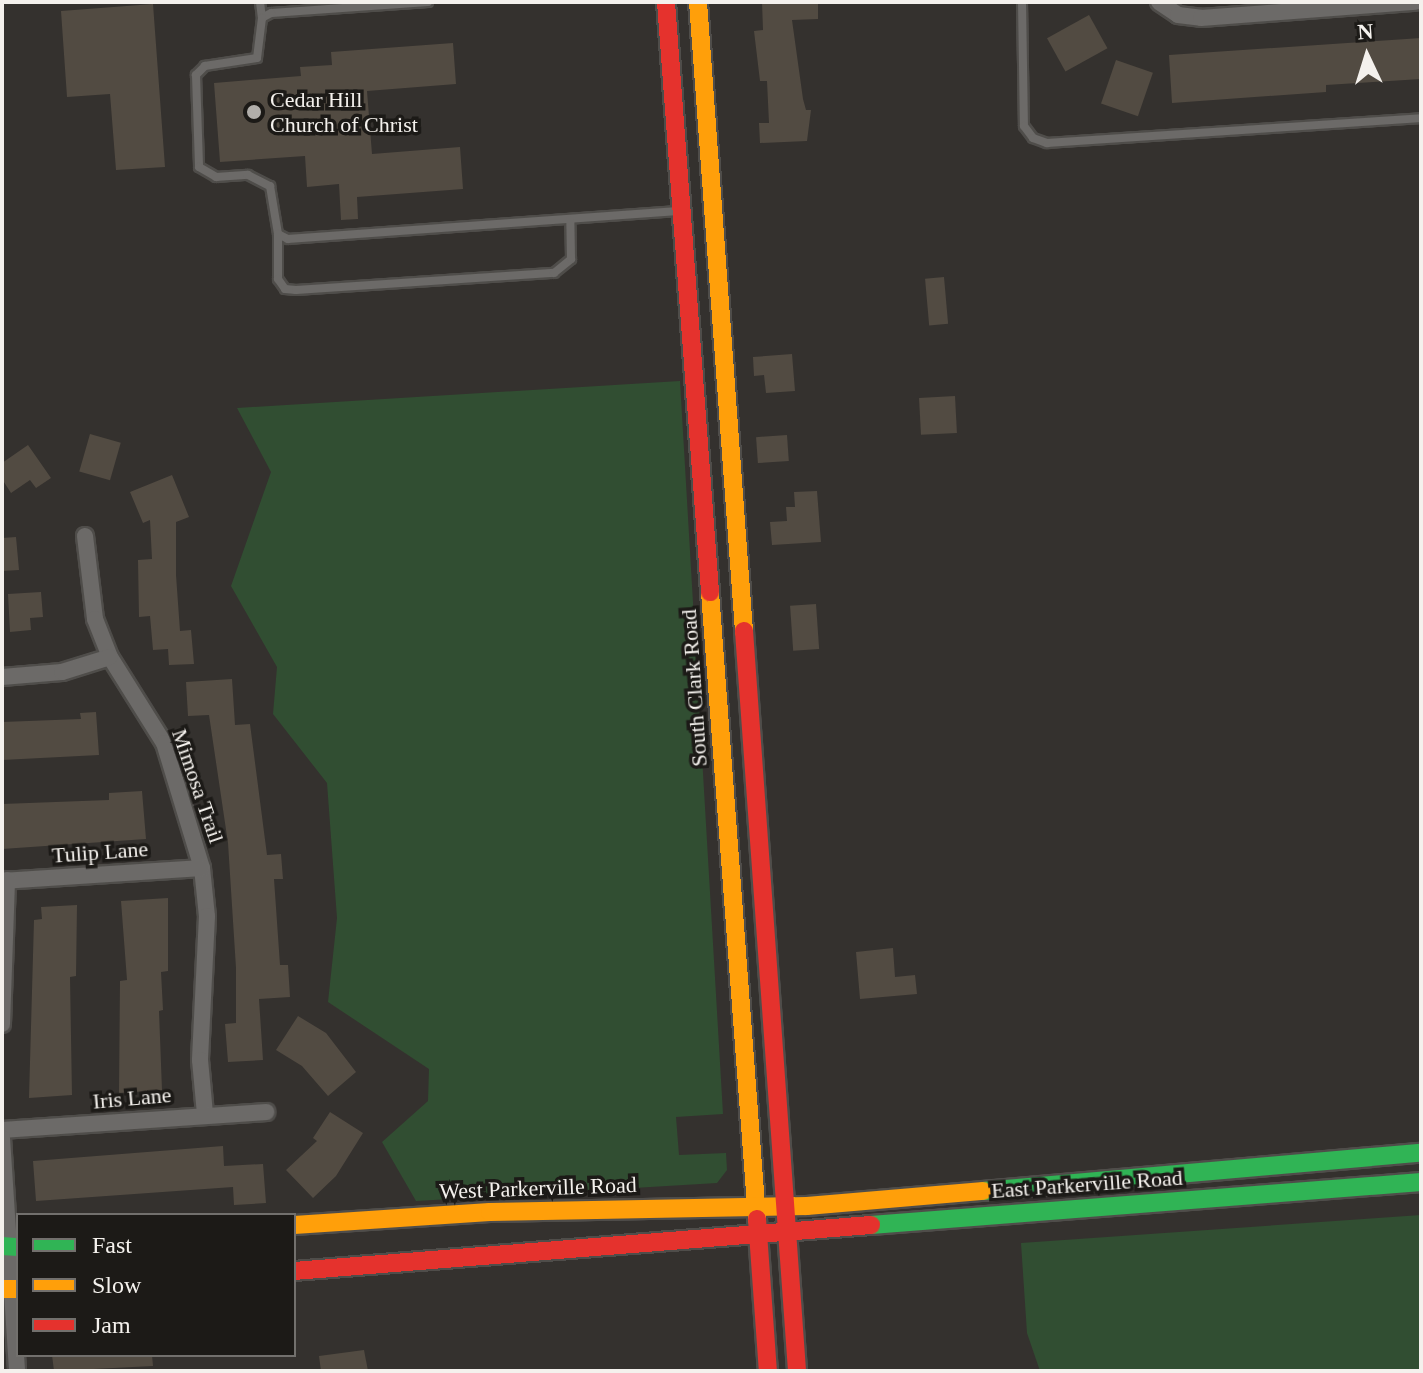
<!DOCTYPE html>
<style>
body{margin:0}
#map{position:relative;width:1423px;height:1373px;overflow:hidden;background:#34312e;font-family:"Times New Roman",serif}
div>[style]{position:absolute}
.green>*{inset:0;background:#314e32}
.building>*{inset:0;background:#524b42;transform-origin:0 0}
.roads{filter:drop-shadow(2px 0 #4f4d4a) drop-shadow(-2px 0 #4f4d4a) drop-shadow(0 2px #4f4d4a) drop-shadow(0 -2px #4f4d4a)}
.lane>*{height:8px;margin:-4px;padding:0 4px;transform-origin:4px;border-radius:4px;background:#6c6a68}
.street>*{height:16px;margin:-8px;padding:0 8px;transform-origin:8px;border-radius:8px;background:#6c6a68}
.fast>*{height:18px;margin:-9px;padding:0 9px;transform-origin:9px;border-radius:9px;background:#30b455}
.slow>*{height:18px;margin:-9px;padding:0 9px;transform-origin:9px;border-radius:9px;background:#ff9f0a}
.jam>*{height:18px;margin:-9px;padding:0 9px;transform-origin:9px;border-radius:9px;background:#e5322d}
.dots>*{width:22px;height:22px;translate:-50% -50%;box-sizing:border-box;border:4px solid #1c1a17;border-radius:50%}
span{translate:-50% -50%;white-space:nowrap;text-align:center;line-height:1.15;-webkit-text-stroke:7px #1c1a17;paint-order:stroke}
.poi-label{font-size:22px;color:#f4f1ed}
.left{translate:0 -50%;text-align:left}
.street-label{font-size:22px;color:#f4f1ed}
.frame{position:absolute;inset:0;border:4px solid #f4f1ed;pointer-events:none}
.legend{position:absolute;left:16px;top:1213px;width:280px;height:144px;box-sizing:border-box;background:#1c1a17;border:2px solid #72706d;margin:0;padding:10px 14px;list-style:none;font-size:24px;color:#f4f1ed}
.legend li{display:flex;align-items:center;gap:16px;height:40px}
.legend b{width:40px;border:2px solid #72706d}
.north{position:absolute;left:1327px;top:16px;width:80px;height:80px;-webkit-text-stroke:6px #1c1a17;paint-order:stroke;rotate:356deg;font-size:22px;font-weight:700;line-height:32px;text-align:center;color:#f4f1ed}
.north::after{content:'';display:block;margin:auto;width:28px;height:36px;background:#f4f1ed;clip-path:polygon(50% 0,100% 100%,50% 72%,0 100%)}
</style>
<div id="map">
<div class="green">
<i style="clip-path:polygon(680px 381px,723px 1114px,676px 1117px,679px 1155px,726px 1153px,727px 1170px,717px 1183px,416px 1201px,382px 1142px,428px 1101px,429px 1069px,328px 1002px,337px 918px,327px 783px,273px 714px,277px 667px,231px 586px,271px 472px,237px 408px)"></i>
<i style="clip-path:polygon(1421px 1215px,1421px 1371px,1040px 1371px,1027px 1333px,1021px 1243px)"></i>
</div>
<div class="building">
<i style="clip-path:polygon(762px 2px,818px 2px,818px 19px,792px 20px,803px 99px,806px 110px,811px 110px,807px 141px,760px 143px,759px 123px,769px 123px,767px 81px,760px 81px,754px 31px,763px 30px)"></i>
<i style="clip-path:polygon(153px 4px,165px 167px,116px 170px,110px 94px,67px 97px,61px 11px)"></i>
<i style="left:1089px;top:15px;width:38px;height:48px;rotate:61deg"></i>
<i style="clip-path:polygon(1421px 38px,1421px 79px,1326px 85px,1326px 92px,1172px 103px,1169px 55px)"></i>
<i style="clip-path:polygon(453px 43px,456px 84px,367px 91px,372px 154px,460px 147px,463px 189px,357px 197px,358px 219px,341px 220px,339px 184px,307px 187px,305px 156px,220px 162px,214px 83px,301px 76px,300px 67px,332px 65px,331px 52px)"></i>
<i style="left:1116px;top:60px;width:39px;height:46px;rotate:19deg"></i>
<i style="left:944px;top:277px;width:47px;height:19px;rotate:85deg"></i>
<i style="clip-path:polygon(792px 354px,795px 391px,766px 393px,764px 375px,754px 376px,753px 357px)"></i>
<i style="left:955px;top:396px;width:37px;height:36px;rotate:87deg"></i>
<i style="left:90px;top:434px;width:32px;height:39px;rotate:16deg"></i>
<i style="left:787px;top:435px;width:26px;height:31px;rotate:86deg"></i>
<i style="clip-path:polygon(28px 445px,51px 478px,36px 488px,30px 480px,11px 493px,2px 479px,2px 463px)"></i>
<i style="clip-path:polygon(172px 475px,189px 517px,176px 522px,176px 575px,180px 631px,191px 630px,194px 664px,169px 665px,168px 649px,153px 650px,150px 616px,139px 617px,138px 560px,152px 559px,150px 520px,143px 523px,130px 492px)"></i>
<i style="clip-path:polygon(817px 491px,821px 542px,772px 545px,770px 522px,787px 521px,786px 507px,795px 507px,794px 492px)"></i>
<i style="clip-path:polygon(16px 537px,19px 570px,2px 571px,2px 538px)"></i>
<i style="clip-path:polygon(41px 592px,43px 617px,30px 618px,31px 630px,10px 632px,8px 594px)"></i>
<i style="left:816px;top:604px;width:45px;height:26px;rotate:86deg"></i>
<i style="clip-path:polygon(232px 679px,235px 725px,250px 724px,267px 855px,281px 854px,283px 879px,274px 879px,280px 965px,288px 965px,290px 997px,259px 999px,263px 1060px,228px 1062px,225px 1024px,236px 1023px,236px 968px,228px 843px,209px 715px,188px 716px,186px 682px)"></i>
<i style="clip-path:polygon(96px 712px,99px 755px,2px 760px,2px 722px,81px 719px,80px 713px)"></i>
<i style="clip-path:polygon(142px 791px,146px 839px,2px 849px,2px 804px,109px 800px,109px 793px)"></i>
<i style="clip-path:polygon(168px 898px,168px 971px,161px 972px,163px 1010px,159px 1011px,162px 1090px,119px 1093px,120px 981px,127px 980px,121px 901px)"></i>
<i style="clip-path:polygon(77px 905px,76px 976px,70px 977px,72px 1095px,29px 1098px,34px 920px,42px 919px,41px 907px)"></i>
<i style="clip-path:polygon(893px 948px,895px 977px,915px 975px,917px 994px,860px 999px,856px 952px)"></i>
<i style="clip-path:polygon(298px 1016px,326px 1033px,356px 1072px,328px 1096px,302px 1066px,276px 1050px)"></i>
<i style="clip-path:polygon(330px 1112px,363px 1133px,336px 1176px,313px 1198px,286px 1170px,317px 1141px,313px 1138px)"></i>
<i style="clip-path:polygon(223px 1146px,224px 1166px,263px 1164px,266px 1203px,234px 1205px,233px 1187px,36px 1201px,33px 1161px)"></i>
<i style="clip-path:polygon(364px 1350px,368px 1371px,321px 1371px,319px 1356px)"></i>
<i style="clip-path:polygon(52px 1355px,152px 1355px,153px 1366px,54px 1371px)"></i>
</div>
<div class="roads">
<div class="lane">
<i style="left:260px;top:2px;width:16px;rotate:83deg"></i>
<i style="left:428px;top:2px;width:157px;rotate:176deg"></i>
<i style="left:271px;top:13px;width:10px;rotate:151deg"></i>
<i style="left:262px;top:18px;width:40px;rotate:97.1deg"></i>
<i style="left:257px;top:58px;width:53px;rotate:171.3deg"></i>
<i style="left:205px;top:66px;width:13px;rotate:135deg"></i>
<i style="left:196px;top:75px;width:92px;rotate:88.1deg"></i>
<i style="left:199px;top:167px;width:20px;rotate:30deg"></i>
<i style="left:216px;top:177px;width:32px;rotate:-4deg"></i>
<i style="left:248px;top:175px;width:25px;rotate:27deg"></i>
<i style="left:270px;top:186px;width:49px;rotate:80.5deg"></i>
<i style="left:278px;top:234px;width:11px;rotate:27deg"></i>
<i style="left:288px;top:239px;width:394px;rotate:-4.1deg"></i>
<i style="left:1022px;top:2px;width:124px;rotate:89.1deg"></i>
<i style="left:1024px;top:126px;width:15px;rotate:53deg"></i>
<i style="left:1033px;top:138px;width:15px;rotate:20deg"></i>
<i style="left:1047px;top:143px;width:375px;rotate:-3.8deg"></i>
<i style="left:278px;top:234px;width:45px;rotate:90deg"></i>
<i style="left:278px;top:279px;width:12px;rotate:55deg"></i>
<i style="left:285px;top:289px;width:11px;rotate:5deg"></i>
<i style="left:296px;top:290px;width:259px;rotate:-3.8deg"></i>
<i style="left:554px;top:273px;width:22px;rotate:-39deg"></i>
<i style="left:571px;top:259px;width:39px;rotate:-91deg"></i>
</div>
<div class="street">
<i style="left:1159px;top:2px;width:23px;rotate:34deg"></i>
<i style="left:1178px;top:15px;width:23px;rotate:7deg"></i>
<i style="left:1201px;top:18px;width:215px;rotate:-4.3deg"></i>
<i style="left:85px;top:536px;width:84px;rotate:83.1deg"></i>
<i style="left:95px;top:619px;width:41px;rotate:68.5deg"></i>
<i style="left:110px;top:657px;width:102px;rotate:57.9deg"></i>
<i style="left:164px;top:743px;width:131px;rotate:73.1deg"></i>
<i style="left:202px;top:868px;width:48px;rotate:84.1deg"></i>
<i style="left:207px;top:916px;width:144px;rotate:92.8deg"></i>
<i style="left:200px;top:1060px;width:54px;rotate:84.7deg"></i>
<i style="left:2px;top:677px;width:60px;rotate:-4.8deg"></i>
<i style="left:62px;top:672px;width:50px;rotate:-17.4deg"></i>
<i style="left:2px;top:881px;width:200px;rotate:-3.7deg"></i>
<i style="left:2px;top:1024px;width:144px;rotate:-88deg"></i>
<i style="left:2px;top:1130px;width:265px;rotate:-3.9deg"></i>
<i style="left:2px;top:1138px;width:233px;rotate:86.3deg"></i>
</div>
<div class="fast">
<i style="left:983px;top:1191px;width:440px;rotate:-5deg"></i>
<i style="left:871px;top:1225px;width:552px;rotate:-4.47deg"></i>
<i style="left:2px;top:1246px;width:16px;rotate:4deg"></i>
</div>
<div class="slow">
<i style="left:698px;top:2px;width:631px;rotate:85.82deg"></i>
<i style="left:710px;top:592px;width:629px;rotate:85.71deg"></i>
<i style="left:294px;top:1225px;width:196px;rotate:-3.8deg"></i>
<i style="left:490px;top:1212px;width:317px;rotate:-1.1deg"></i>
<i style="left:807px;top:1206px;width:177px;rotate:-4.9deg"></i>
<i style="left:2px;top:1289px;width:16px"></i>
</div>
<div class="jam">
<i style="left:666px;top:2px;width:592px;rotate:85.73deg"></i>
<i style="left:744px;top:631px;width:742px;rotate:85.9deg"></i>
<i style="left:757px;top:1219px;width:152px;rotate:85.9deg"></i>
<i style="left:294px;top:1271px;width:579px;rotate:-4.56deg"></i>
</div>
</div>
<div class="dots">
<i style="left:254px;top:112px;background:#b1aeaa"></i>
</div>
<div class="poi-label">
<span class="left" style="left:270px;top:112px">Cedar Hill<br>Church of Christ</span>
</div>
<div class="street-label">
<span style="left:694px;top:688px;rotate:-94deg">South Clark Road</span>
<span style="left:198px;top:786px;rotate:71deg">Mimosa Trail</span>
<span style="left:100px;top:852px;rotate:-4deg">Tulip Lane</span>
<span style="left:132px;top:1098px;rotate:-5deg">Iris Lane</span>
<span style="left:1087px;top:1184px;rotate:-4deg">East Parkerville Road</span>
<span style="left:538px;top:1188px;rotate:-2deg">West Parkerville Road</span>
</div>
<div class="frame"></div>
<ul class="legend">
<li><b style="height:10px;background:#30b455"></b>Fast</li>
<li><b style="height:10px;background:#ff9f0a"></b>Slow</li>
<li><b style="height:10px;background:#e5322d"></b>Jam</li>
</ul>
<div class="north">N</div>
</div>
